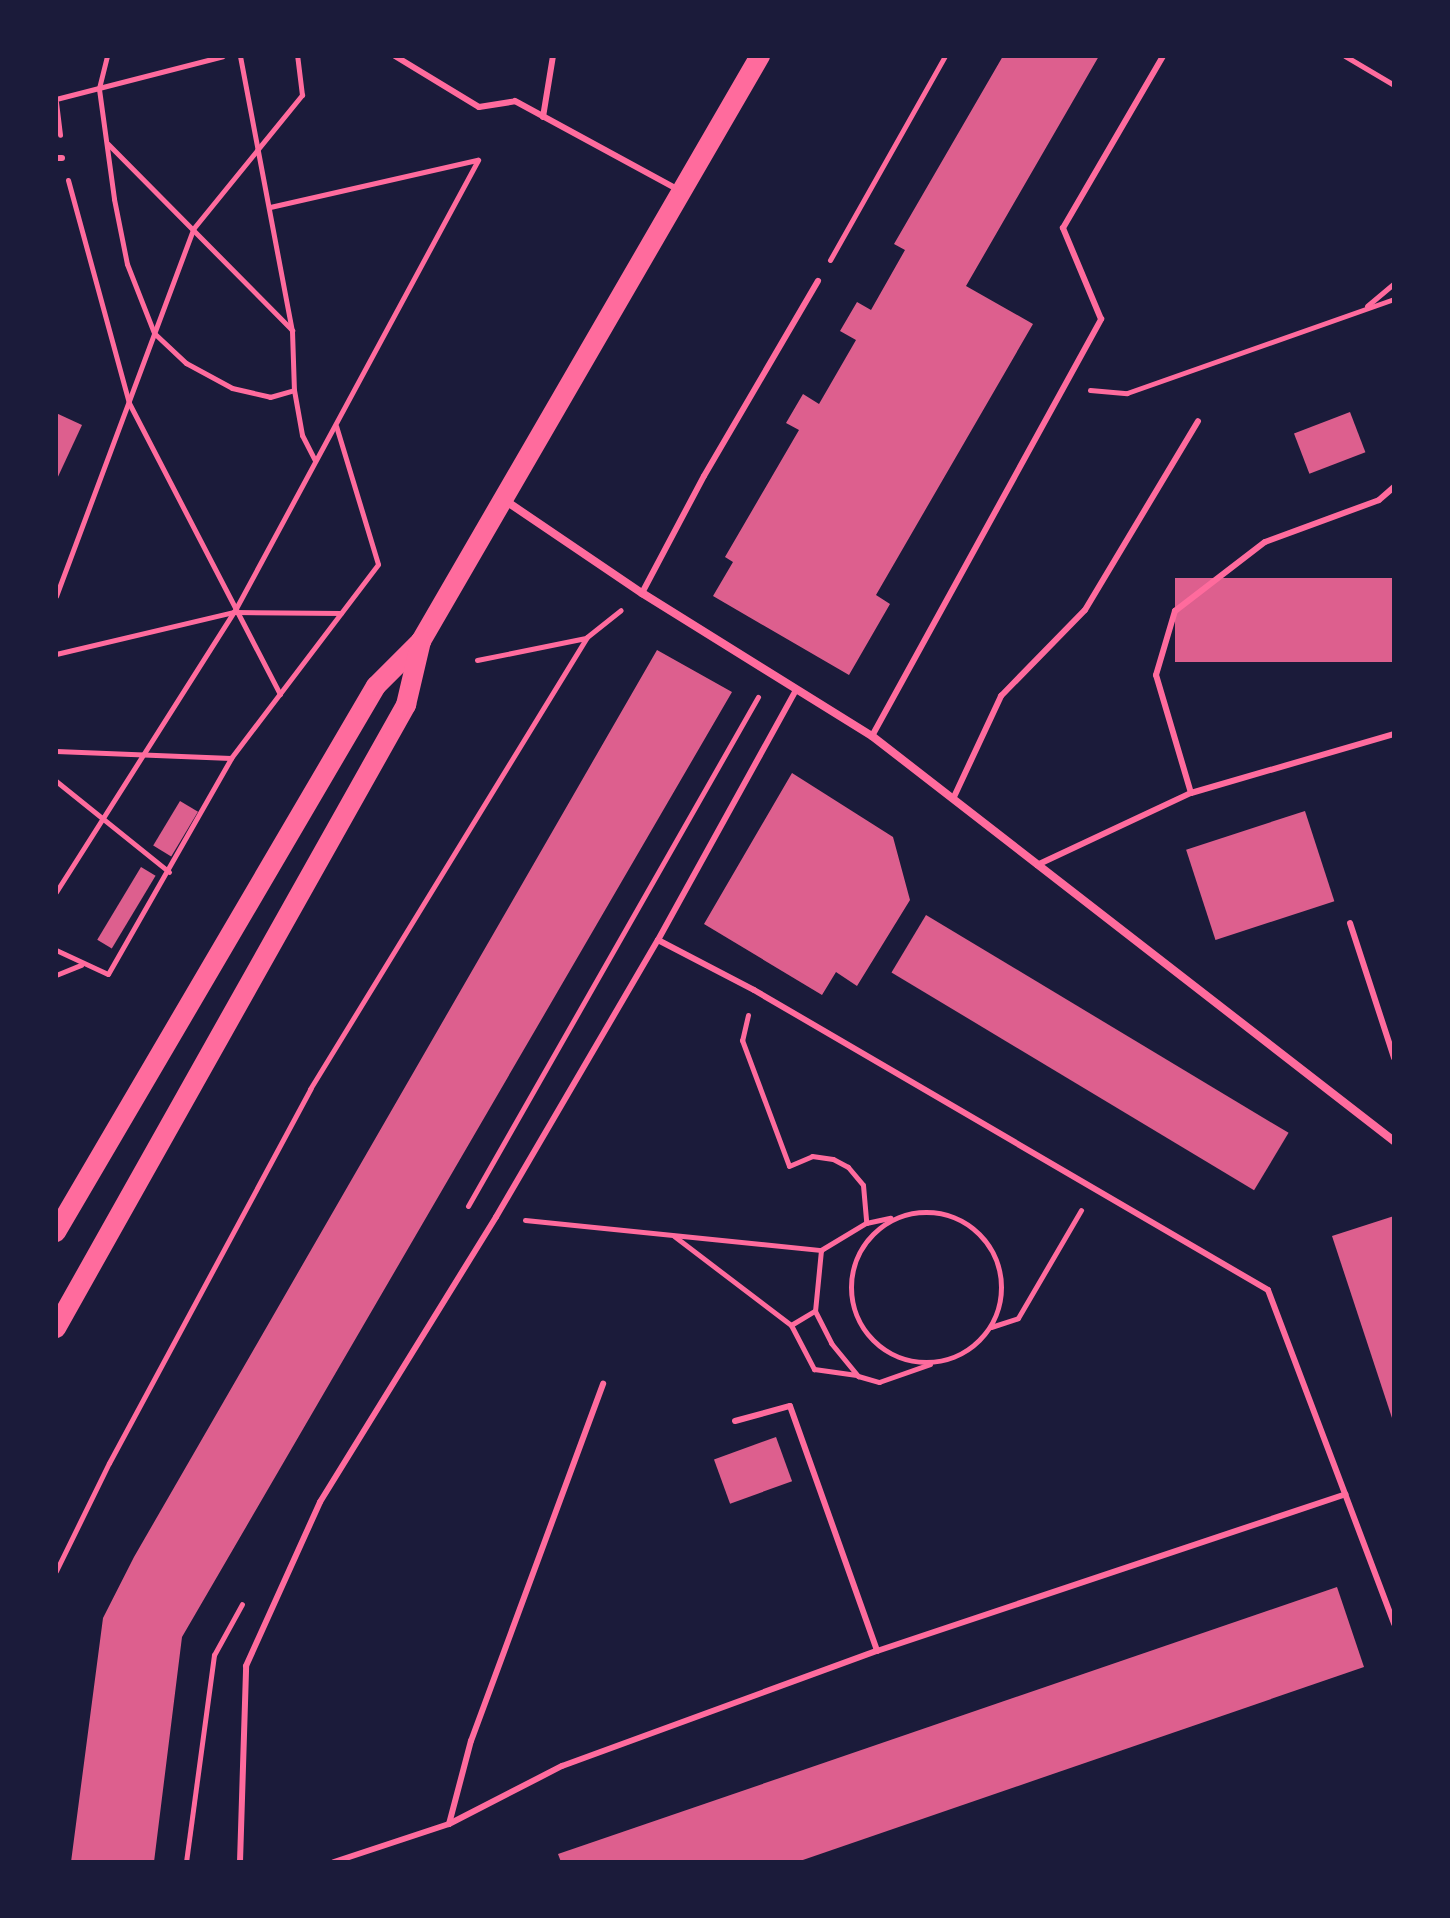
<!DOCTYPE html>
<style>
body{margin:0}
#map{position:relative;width:1450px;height:1918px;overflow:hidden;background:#1b1b3a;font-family:Overpass,sans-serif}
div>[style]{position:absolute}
.building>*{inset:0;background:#dd5f8e;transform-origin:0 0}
.path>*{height:5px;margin:-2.5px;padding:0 2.5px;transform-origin:2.5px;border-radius:2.5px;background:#ff6b9d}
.path>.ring{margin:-2.5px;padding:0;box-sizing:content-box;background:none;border:5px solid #ff6b9d;border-radius:50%}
.service>*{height:6px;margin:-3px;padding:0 3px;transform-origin:3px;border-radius:3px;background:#ff6b9d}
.minor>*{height:8px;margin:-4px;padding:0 4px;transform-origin:4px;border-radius:4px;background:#ff6b9d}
.primary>*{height:20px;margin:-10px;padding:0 10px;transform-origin:10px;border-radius:10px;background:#ff6b9d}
span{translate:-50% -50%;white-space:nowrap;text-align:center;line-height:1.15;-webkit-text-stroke:8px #1b1b3a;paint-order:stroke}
.frame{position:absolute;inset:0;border:58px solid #1b1b3a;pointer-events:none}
</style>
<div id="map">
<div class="building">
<i style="clip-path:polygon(1003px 56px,1099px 56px,966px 286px,1033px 324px,876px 595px,890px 604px,849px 675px,713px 596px,733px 562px,725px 557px,799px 430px,786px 423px,803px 394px,819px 404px,856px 340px,840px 331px,857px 302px,871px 310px,905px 250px,894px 244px)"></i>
<i style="left:1350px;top:412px;width:43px;height:60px;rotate:69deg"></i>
<i style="clip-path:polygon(56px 413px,82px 425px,56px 481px)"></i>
<i style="left:1394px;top:578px;width:84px;height:219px;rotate:90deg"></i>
<i style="clip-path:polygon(657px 650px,732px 692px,182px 1637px,154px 1862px,71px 1862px,103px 1618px,134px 1557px)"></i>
<i style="clip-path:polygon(792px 773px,893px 837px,910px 900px,857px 986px,836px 972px,822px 995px,704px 924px)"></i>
<i style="left:180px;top:801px;width:21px;height:52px;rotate:31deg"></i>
<i style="left:1305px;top:811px;width:95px;height:125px;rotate:72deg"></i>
<i style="left:141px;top:867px;width:17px;height:85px;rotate:31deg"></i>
<i style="left:926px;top:915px;width:423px;height:67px;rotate:31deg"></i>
<i style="clip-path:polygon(1394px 1216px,1394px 1421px,1393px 1421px,1332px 1236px)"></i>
<i style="left:776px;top:1437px;width:47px;height:66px;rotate:70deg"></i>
<i style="clip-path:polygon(1337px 1587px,1364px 1667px,797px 1862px,561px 1862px,558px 1854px)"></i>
</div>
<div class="path">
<i style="left:107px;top:56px;width:34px;rotate:104deg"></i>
<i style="left:99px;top:89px;width:111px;rotate:82.2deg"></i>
<i style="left:114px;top:199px;width:66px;rotate:78.7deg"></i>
<i style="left:127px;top:264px;width:74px;rotate:68.6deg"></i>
<i style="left:154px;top:333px;width:44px;rotate:43.2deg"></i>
<i style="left:186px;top:363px;width:52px;rotate:28.5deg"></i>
<i style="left:232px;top:388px;width:39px;rotate:13deg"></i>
<i style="left:270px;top:397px;width:25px;rotate:-16deg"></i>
<i style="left:240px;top:56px;width:280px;rotate:79.3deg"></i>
<i style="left:292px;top:331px;width:59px;rotate:88.1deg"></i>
<i style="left:294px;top:390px;width:46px;rotate:79.9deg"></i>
<i style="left:302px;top:435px;width:28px;rotate:63deg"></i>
<i style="left:1345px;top:56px;width:57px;rotate:30.6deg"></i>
<i style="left:56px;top:99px;width:172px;rotate:-14.4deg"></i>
<i style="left:56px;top:102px;width:33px;rotate:83deg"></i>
<i style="left:108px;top:144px;width:262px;rotate:45.3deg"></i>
<i style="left:68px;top:180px;width:231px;rotate:74.7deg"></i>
<i style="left:129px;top:403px;width:328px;rotate:62.6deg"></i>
<i style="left:270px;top:207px;width:212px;rotate:-12.8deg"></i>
<i style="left:830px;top:260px;width:234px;rotate:-60.6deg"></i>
<i style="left:1367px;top:306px;width:35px;rotate:-40deg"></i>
<i style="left:1090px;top:390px;width:37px;rotate:5deg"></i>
<i style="left:1127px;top:393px;width:283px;rotate:-19.4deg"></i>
<i style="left:56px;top:596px;width:392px;rotate:-69.5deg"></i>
<i style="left:193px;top:229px;width:173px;rotate:-50.9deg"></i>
<i style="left:302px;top:95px;width:39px;rotate:-97deg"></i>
<i style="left:56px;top:654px;width:183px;rotate:-13.3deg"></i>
<i style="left:234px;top:612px;width:107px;rotate:0.5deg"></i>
<i style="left:477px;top:660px;width:111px;rotate:-11.4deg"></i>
<i style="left:56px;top:751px;width:175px;rotate:2.3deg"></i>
<i style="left:56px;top:781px;width:145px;rotate:38.8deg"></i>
<i style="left:56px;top:892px;width:332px;rotate:-57.6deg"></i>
<i style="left:234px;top:612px;width:514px;rotate:-61.64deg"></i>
<i style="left:56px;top:950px;width:57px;rotate:24.8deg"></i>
<i style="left:108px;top:974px;width:249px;rotate:-60.3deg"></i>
<i style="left:231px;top:758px;width:243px;rotate:-52.8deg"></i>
<i style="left:378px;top:564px;width:144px;rotate:-106.9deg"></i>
<i style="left:56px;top:975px;width:27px;rotate:-22deg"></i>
<i style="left:748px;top:1015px;width:26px;rotate:103deg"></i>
<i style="left:742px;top:1040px;width:134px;rotate:69.5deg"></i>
<i style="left:789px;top:1166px;width:25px;rotate:-23deg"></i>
<i style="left:812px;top:1156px;width:21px;rotate:8deg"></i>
<i style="left:833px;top:1159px;width:17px;rotate:28deg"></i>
<i style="left:848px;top:1167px;width:23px;rotate:50deg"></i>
<i style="left:863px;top:1185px;width:38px;rotate:85deg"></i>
<i style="left:468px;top:1206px;width:586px;rotate:-60.33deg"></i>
<i class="ring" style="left:851px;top:1212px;width:145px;height:145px"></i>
<i style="left:525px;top:1220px;width:298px;rotate:5.8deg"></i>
<i style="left:821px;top:1250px;width:52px;rotate:-31deg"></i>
<i style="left:866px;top:1223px;width:25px;rotate:-12deg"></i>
<i style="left:674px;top:1236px;width:147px;rotate:37.3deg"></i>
<i style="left:791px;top:1325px;width:27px;rotate:-31deg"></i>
<i style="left:821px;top:1250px;width:61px;rotate:95.6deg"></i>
<i style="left:815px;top:1311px;width:36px;rotate:63deg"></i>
<i style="left:831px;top:1343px;width:43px;rotate:50.7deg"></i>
<i style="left:858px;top:1376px;width:22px;rotate:16deg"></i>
<i style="left:879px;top:1382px;width:54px;rotate:-19.4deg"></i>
<i style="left:791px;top:1325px;width:50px;rotate:62.4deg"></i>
<i style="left:814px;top:1369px;width:43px;rotate:7.9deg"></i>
<i style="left:991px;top:1327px;width:28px;rotate:-18deg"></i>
<i style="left:1018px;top:1318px;width:125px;rotate:-59.7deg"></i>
<i style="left:56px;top:1571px;width:120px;rotate:-63.9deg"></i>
<i style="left:109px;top:1463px;width:425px;rotate:-61.7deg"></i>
<i style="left:310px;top:1089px;width:530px;rotate:-58.5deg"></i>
<i style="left:587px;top:637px;width:43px;rotate:-38.5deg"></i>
<i style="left:186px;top:1862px;width:209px;rotate:-82.3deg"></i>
<i style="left:214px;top:1655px;width:58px;rotate:-61.2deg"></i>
</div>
<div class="service">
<i style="left:395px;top:56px;width:98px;rotate:31.3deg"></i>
<i style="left:479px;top:107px;width:36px;rotate:-9deg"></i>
<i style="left:515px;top:101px;width:184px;rotate:28.5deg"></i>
<i style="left:543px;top:117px;width:62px;rotate:-80.7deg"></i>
<i style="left:56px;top:158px;width:6px"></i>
<i style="left:642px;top:593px;width:132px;rotate:-62.1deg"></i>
<i style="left:704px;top:476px;width:226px;rotate:-59.7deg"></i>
<i style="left:872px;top:736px;width:476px;rotate:-61.2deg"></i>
<i style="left:1101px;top:319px;width:99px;rotate:-112.7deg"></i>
<i style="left:1063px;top:228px;width:199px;rotate:-59.8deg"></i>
<i style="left:1191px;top:793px;width:123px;rotate:-106.5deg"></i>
<i style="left:1156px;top:675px;width:67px;rotate:-73.5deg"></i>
<i style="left:1175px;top:611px;width:113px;rotate:-37.5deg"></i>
<i style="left:1265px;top:542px;width:121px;rotate:-20.2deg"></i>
<i style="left:1379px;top:500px;width:20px;rotate:-41deg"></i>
<i style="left:953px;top:799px;width:114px;rotate:-65deg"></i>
<i style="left:1001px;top:696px;width:120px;rotate:-45.7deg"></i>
<i style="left:1085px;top:610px;width:220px;rotate:-59.1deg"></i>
<i style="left:1037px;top:865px;width:170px;rotate:-25.1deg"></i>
<i style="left:1191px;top:793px;width:211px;rotate:-16.2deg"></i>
<i style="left:1350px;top:923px;width:142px;rotate:71.9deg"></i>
<i style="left:658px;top:940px;width:108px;rotate:27.5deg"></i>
<i style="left:754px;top:990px;width:595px;rotate:30.27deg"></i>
<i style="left:1268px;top:1290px;width:357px;rotate:69.3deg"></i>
<i style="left:735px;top:1421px;width:57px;rotate:-15.3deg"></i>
<i style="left:790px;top:1406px;width:260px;rotate:70.4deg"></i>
<i style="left:449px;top:1824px;width:127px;rotate:-27.2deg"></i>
<i style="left:562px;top:1766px;width:335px;rotate:-20.1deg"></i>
<i style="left:877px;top:1651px;width:494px;rotate:-18.5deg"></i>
<i style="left:240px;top:1862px;width:196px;rotate:-88.2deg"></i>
<i style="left:246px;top:1666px;width:180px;rotate:-65.7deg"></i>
<i style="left:320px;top:1502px;width:335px;rotate:-58.3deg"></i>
<i style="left:496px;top:1217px;width:321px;rotate:-59.7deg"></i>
<i style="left:658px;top:940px;width:286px;rotate:-61.1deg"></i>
<i style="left:334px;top:1862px;width:121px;rotate:-18.3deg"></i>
<i style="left:449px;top:1824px;width:86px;rotate:-75.2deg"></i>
<i style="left:471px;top:1741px;width:381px;rotate:-69.7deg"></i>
</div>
<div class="minor">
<i style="left:503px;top:499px;width:168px;rotate:34.1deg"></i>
<i style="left:642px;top:593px;width:271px;rotate:31.9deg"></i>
<i style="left:872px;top:736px;width:661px;rotate:37.81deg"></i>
</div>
<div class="primary">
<i style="left:56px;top:1232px;width:633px;rotate:-59.63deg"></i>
<i style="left:376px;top:686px;width:64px;rotate:-45deg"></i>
<i style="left:421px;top:641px;width:676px;rotate:-59.91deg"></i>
<i style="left:56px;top:1328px;width:715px;rotate:-60.67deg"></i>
<i style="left:406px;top:705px;width:66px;rotate:-76.8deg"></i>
</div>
<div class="frame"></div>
</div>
